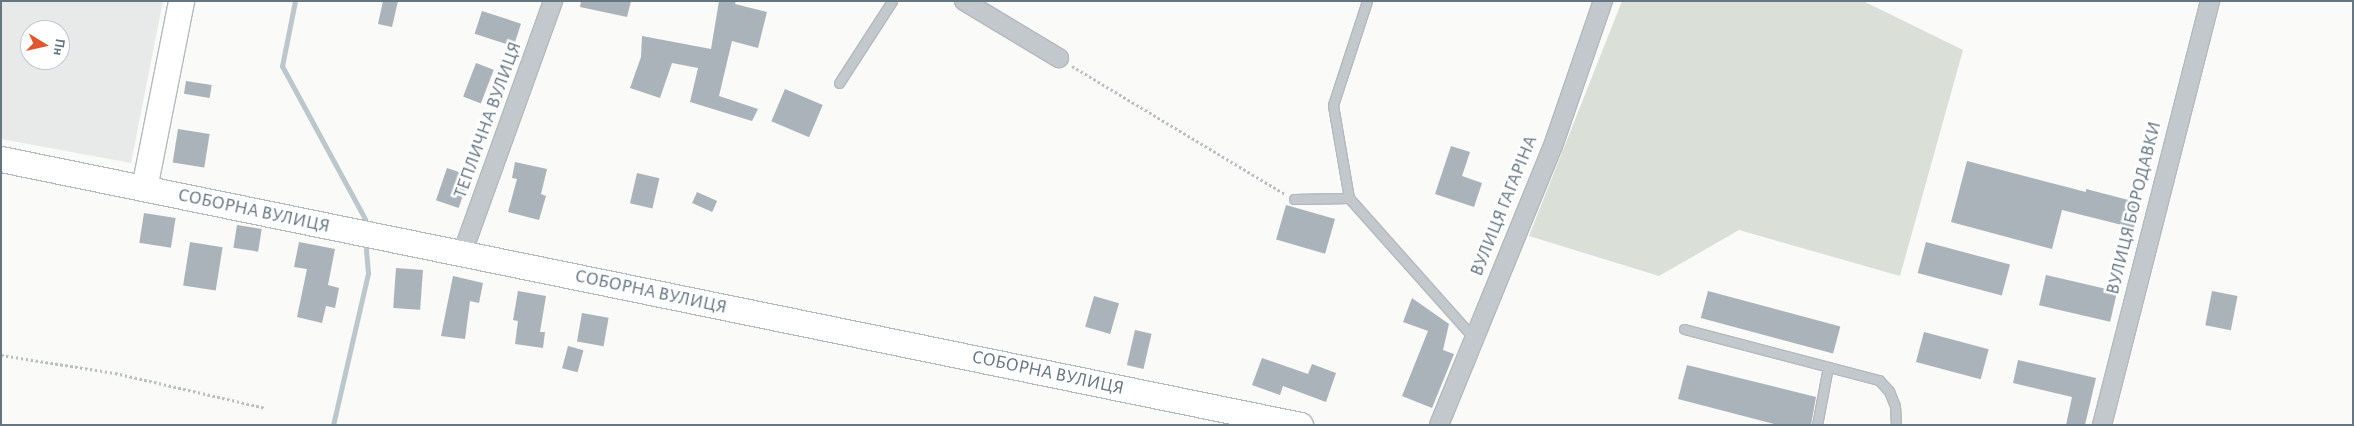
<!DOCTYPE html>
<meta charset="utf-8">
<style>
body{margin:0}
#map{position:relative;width:2354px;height:426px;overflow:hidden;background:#fafaf8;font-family:"Alegreya Sans",sans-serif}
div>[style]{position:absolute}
.built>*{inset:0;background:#e8e9e9}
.green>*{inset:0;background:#dadfd7}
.stream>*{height:5px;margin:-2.5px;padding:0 2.5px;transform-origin:2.5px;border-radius:2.5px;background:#bbc7cb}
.building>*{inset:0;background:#aab3b9;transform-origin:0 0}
.path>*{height:3px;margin-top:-1.5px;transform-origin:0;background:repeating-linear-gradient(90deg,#bbbfc2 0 2.5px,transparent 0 5px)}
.roads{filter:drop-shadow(1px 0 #b3babf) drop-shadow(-1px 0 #b3babf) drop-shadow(0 1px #b3babf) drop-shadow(0 -1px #b3babf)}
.lane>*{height:9px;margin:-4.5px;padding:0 4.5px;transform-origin:4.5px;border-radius:4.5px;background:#c3c8cc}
.street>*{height:18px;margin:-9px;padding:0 9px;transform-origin:9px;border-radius:9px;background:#c3c8cc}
.secondary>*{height:25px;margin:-12.5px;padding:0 12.5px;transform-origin:12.5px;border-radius:12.5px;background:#fff}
span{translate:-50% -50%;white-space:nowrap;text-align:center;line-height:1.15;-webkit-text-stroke:5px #fff;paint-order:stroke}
.street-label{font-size:19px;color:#657683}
.frame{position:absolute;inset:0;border:2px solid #657683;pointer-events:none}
.north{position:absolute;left:20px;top:20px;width:50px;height:50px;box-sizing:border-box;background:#fff;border:1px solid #c1c8cd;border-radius:50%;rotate:99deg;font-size:14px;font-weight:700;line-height:20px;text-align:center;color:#657683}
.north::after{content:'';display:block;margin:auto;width:18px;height:22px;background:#e4572e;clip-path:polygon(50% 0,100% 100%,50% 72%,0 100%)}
</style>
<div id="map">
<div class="built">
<i style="clip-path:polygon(evenodd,1px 1px,163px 1px,131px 163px,1px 139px,1px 1px,30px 30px,60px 30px,60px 60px,30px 60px,30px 30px)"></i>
</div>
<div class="green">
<i style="clip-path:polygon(1622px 1px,1863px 1px,1963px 50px,1900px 276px,1739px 230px,1659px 276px,1529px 236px)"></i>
</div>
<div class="stream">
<i style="left:295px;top:1px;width:66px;rotate:101.3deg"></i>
<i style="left:282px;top:66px;width:174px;rotate:61.5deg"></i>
<i style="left:333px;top:425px;width:156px;rotate:-77deg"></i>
<i style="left:368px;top:273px;width:24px;rotate:-95deg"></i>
</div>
<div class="building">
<i style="clip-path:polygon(383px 1px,398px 1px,392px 27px,378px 24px)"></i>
<i style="clip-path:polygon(581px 1px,631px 1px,627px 17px,580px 7px)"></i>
<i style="clip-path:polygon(719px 1px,736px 1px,735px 4px,767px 12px,758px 48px,732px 41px,719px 96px,758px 109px,752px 121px,690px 102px,698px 68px,672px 63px,660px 98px,630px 88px,641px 57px,642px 36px,711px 49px)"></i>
<i style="left:482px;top:11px;width:41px;height:24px;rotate:18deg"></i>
<i style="left:476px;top:63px;width:19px;height:36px;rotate:21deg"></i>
<i style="left:186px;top:81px;width:26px;height:13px;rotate:9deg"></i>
<i style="left:785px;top:89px;width:41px;height:35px;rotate:23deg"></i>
<i style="left:178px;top:129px;width:32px;height:34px;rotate:9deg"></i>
<i style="clip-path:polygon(1451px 146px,1470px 152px,1462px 176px,1482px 183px,1474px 207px,1435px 194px)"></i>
<i style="clip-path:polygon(1967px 161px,2086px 192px,2086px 189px,2140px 203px,2134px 228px,2062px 210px,2052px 249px,1951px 222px)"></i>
<i style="clip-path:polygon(515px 162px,547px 169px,541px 194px,546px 196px,539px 220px,508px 212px,517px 179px,512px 178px)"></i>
<i style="left:447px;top:168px;width:24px;height:34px;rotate:19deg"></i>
<i style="left:637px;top:173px;width:23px;height:31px;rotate:13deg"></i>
<i style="left:697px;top:192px;width:22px;height:12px;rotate:24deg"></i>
<i style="left:1286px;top:205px;width:51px;height:36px;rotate:16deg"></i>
<i style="left:144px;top:213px;width:32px;height:30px;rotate:9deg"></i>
<i style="left:237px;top:225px;width:25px;height:23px;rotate:9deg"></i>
<i style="left:190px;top:242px;width:33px;height:44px;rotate:9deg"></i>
<i style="clip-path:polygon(299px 242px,335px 249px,328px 285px,339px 288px,335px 308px,326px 306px,322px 323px,297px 317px,307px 269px,294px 267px)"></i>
<i style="left:1926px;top:242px;width:87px;height:32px;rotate:15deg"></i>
<i style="left:396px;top:268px;width:27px;height:40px;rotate:4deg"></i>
<i style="left:2046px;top:275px;width:73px;height:31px;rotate:13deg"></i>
<i style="clip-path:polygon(453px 276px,483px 283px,479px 303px,470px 301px,465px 339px,441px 336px)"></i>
<i style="clip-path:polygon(518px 291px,546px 296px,540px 332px,545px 332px,543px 348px,515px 344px,518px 321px,513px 320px)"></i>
<i style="left:1708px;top:291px;width:137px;height:28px;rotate:15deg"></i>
<i style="left:2212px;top:291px;width:26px;height:35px;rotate:11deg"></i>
<i style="left:1094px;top:296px;width:26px;height:32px;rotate:16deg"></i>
<i style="clip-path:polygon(1412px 298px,1449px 324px,1443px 350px,1454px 354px,1432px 408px,1402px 396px,1428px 331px,1403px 322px)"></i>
<i style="left:582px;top:313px;width:27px;height:29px;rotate:10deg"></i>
<i style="left:1135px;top:330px;width:17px;height:36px;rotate:13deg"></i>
<i style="left:1924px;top:332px;width:67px;height:31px;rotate:15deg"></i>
<i style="left:568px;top:346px;width:16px;height:23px;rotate:15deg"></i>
<i style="clip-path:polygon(1262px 358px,1308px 374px,1312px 364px,1336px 373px,1326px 402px,1283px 386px,1280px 395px,1252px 385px)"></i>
<i style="clip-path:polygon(2018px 360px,2096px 378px,2085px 425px,2066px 425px,2072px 397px,2013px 383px)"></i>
<i style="clip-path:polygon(1687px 365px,1816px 397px,1811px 425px,1778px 425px,1678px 399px)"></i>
</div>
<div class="path">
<i style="left:1072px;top:66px;width:249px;rotate:31deg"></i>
<i style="left:1px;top:355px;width:115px;rotate:9deg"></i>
<i style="left:115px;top:373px;width:154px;rotate:13.1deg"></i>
</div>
<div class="roads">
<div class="lane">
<i style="left:839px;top:83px;width:98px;rotate:-57.1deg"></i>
<i style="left:1349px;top:198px;width:94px;rotate:-99.8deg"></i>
<i style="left:1333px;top:105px;width:109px;rotate:-71.9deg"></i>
<i style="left:1294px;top:199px;width:55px;rotate:-1deg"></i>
<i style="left:1349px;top:198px;width:186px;rotate:48.3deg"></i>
<i style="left:1684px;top:329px;width:202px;rotate:14.7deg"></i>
<i style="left:1879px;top:380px;width:15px;rotate:48deg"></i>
<i style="left:1889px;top:391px;width:16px;rotate:68deg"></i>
<i style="left:1895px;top:406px;width:19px;rotate:87deg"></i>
<i style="left:1817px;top:425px;width:59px;rotate:-79.3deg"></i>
</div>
<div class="street">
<i style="left:964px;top:1px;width:111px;rotate:31deg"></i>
<i style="left:462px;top:254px;width:269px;rotate:-70.2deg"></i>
<i style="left:1439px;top:425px;width:301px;rotate:-67.8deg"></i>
<i style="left:1553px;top:146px;width:153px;rotate:-71deg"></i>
<i style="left:2102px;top:425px;width:438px;rotate:-75.7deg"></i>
</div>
<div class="secondary">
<i style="left:1px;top:159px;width:1326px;rotate:11.57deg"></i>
<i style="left:144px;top:188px;width:191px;rotate:-78.8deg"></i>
</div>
</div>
<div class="street-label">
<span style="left:488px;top:120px;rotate:-70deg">ТЕПЛИЧНА ВУЛИЦЯ</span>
<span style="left:1504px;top:206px;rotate:-68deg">ВУЛИЦЯ ГАГАРІНА</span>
<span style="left:2134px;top:208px;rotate:-76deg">ВУЛИЦЯ БОРОДАВКИ</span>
<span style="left:254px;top:211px;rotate:12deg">СОБОРНА ВУЛИЦЯ</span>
<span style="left:651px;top:292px;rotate:12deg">СОБОРНА ВУЛИЦЯ</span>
<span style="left:1048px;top:373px;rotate:12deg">СОБОРНА ВУЛИЦЯ</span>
</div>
<div class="frame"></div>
<div class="north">Пн</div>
</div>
